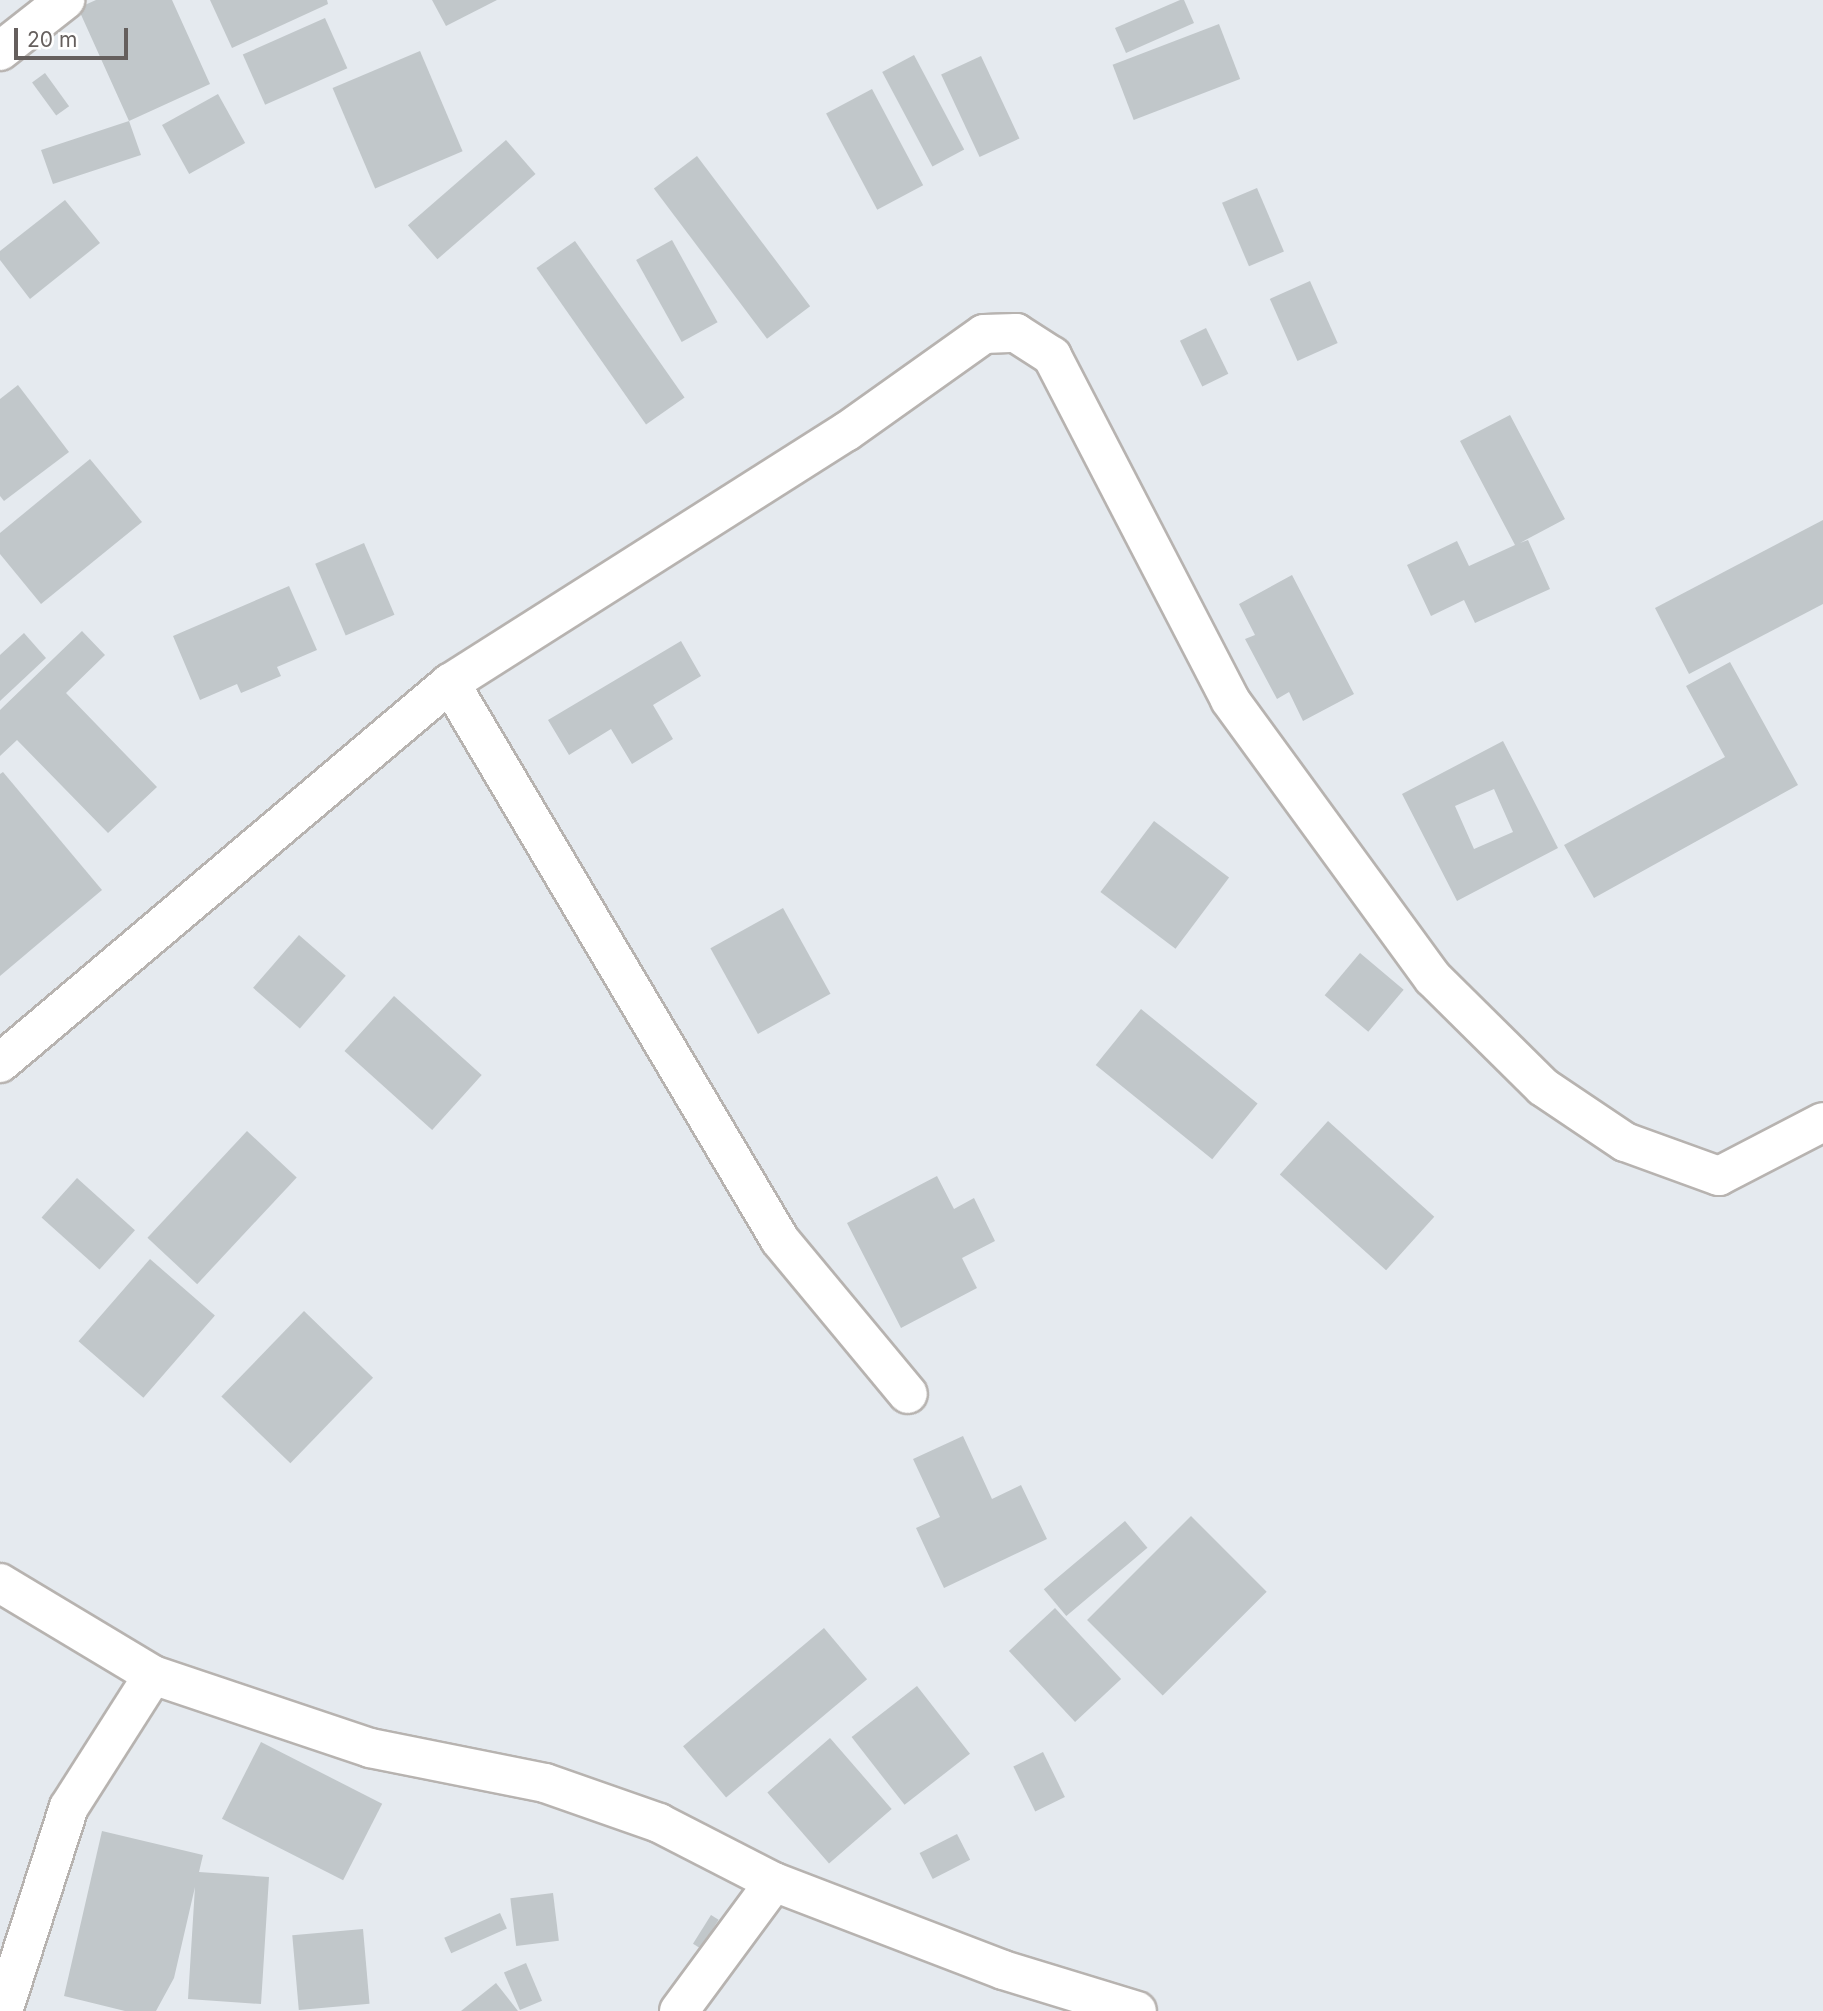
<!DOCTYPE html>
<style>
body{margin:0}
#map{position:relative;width:1823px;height:2011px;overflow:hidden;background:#e5eaef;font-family:Inter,sans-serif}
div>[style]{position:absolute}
.building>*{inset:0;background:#c1c7ca;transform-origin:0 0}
.roads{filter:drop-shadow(2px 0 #b7b3b0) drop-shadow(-2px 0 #b7b3b0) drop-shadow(0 2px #b7b3b0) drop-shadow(0 -2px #b7b3b0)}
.minor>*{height:38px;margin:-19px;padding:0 19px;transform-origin:19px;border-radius:19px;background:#fff}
span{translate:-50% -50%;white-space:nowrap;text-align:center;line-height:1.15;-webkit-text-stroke:7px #fff;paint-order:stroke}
.scale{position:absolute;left:14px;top:28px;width:114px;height:32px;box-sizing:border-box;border:4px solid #655f5d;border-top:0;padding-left:9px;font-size:21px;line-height:24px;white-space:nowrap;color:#655f5d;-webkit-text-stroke:5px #fff;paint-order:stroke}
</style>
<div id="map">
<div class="building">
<i style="clip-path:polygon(96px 0,172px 0,210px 84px,129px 121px,141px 155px,53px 184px,41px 150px,129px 121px,78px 8px)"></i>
<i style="clip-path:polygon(210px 0,327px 0,328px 4px,232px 48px)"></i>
<i style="clip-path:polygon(432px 0,497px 0,446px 26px)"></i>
<i style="clip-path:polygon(1180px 0,1184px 0,1194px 23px,1126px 53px,1115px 28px)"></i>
<i style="left:325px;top:18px;width:55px;height:90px;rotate:66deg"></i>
<i style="left:1219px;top:24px;width:59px;height:114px;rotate:69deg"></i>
<i style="left:420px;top:51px;width:109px;height:95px;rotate:67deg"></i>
<i style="left:914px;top:55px;width:107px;height:36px;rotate:62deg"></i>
<i style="left:981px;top:56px;width:91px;height:44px;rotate:65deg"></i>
<i style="left:45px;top:73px;width:41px;height:16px;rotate:54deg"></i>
<i style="left:872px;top:89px;width:109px;height:52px;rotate:62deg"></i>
<i style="left:218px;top:94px;width:56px;height:64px;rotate:61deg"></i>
<i style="left:506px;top:140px;width:45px;height:130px;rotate:49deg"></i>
<i style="left:697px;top:156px;width:188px;height:54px;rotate:53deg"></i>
<i style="left:1257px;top:188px;width:69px;height:38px;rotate:67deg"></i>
<i style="clip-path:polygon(65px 200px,100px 243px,30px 299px,0 260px,0 251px)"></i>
<i style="left:672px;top:240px;width:94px;height:41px;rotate:61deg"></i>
<i style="left:575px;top:241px;width:191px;height:47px;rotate:55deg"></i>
<i style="left:1310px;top:281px;width:68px;height:44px;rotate:66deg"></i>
<i style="left:1206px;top:328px;width:51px;height:29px;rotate:64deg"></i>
<i style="clip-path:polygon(18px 385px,69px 452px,4px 501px,0 496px,0 399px)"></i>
<i style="clip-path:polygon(1510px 415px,1565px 519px,1520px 543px,1528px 540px,1550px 589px,1475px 623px,1464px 600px,1431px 616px,1407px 565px,1457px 541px,1469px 566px,1515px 545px,1460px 441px)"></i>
<i style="clip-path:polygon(90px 459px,142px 522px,41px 604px,0 554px,0 533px)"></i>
<i style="clip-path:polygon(1823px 520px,1823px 604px,1689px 674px,1655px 608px)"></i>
<i style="left:364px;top:543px;width:78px;height:53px;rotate:67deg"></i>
<i style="clip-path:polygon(1292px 575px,1354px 694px,1303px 721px,1289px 692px,1277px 699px,1245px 639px,1255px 635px,1239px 604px)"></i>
<i style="clip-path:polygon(289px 586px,317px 650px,277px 667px,281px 676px,241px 693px,237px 684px,200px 700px,173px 636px)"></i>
<i style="clip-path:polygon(82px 631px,105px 655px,66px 693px,157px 787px,108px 833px,17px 740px,0 756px,0 710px)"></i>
<i style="clip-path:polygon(24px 633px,46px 658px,0 701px,0 655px)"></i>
<i style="clip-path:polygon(681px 641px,701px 676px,653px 705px,673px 739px,632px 764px,611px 729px,569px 755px,548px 720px)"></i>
<i style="clip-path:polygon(1730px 662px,1798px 785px,1594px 898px,1564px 845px,1725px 757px,1686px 686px)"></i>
<i style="clip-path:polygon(evenodd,1503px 741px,1558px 848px,1457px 901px,1402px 794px,1503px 741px,1494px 789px,1513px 832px,1474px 849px,1455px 806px,1494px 789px)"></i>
<i style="clip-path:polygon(3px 772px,102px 890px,0 976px,0 774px)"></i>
<i style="left:1154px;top:821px;width:94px;height:89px;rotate:37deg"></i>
<i style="left:783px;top:908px;width:98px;height:83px;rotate:61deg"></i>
<i style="left:299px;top:935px;width:62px;height:70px;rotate:41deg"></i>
<i style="left:1360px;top:953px;width:57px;height:55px;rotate:40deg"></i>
<i style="left:394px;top:996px;width:118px;height:74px;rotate:42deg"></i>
<i style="left:1141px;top:1009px;width:150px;height:72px;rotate:39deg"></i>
<i style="left:1328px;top:1121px;width:143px;height:72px;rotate:42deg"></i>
<i style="left:247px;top:1131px;width:68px;height:146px;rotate:43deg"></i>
<i style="clip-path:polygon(937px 1176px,954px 1209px,974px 1198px,995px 1241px,962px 1258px,977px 1288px,901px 1328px,847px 1223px)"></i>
<i style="left:77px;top:1178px;width:78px;height:53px;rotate:42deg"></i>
<i style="left:150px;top:1259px;width:86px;height:109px;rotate:41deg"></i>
<i style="left:304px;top:1311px;width:96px;height:119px;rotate:44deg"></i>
<i style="clip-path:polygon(963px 1436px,992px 1499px,1021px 1485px,1047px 1539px,944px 1588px,916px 1528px,940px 1517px,913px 1459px)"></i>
<i style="left:1191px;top:1516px;width:107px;height:147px;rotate:45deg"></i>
<i style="left:1125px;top:1521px;width:35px;height:106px;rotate:50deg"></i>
<i style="left:1055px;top:1608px;width:97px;height:63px;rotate:47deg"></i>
<i style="left:824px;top:1628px;width:67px;height:184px;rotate:50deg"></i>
<i style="left:917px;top:1686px;width:86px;height:83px;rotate:52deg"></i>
<i style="left:830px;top:1738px;width:94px;height:83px;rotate:49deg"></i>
<i style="left:261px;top:1742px;width:136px;height:86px;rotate:27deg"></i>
<i style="left:1043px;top:1752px;width:50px;height:33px;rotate:64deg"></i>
<i style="clip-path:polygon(102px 1831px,203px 1855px,199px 1872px,269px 1877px,261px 2004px,188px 1999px,195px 1887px,174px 1978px,156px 2011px,125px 2011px,64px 1996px)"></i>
<i style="left:957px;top:1834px;width:29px;height:42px;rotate:63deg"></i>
<i style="left:553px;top:1893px;width:48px;height:43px;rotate:83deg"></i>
<i style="left:500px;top:1913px;width:17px;height:61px;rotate:66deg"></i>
<i style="left:711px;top:1915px;width:9px;height:34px;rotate:32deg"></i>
<i style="left:363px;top:1929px;width:75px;height:71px;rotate:85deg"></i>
<i style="left:526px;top:1963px;width:41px;height:24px;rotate:67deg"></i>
<i style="clip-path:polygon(496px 1983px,518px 2011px,461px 2011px)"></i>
</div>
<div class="roads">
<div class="minor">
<i style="left:0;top:51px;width:83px;rotate:-38.1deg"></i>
<i style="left:450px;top:683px;width:647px;rotate:59.35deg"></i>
<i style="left:780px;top:1240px;width:200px;rotate:50.3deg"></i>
<i style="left:0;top:1063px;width:589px;rotate:-40.18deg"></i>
<i style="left:450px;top:683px;width:469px;rotate:-32.4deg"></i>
<i style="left:846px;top:432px;width:169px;rotate:-35.4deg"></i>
<i style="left:984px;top:334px;width:32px;rotate:-2deg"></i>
<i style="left:1016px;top:333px;width:43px;rotate:32.6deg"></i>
<i style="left:1052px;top:356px;width:387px;rotate:62.6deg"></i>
<i style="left:1230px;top:700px;width:344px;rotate:53.9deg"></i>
<i style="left:1433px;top:978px;width:155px;rotate:44.7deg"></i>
<i style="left:1543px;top:1087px;width:99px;rotate:33.9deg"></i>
<i style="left:1625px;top:1142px;width:100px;rotate:19.9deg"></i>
<i style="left:1719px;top:1176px;width:117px;rotate:-27.4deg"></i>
<i style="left:0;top:1583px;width:179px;rotate:31deg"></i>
<i style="left:153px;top:1675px;width:229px;rotate:18.6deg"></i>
<i style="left:370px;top:1748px;width:178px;rotate:11.3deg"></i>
<i style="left:545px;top:1783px;width:121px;rotate:19.3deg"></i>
<i style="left:659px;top:1823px;width:129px;rotate:27.2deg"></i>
<i style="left:774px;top:1882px;width:245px;rotate:21deg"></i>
<i style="left:1003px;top:1970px;width:140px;rotate:17deg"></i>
<i style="left:3px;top:2011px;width:214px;rotate:-72.1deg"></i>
<i style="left:69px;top:1807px;width:156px;rotate:-57.5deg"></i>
<i style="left:679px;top:2011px;width:160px;rotate:-53.6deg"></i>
</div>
</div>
<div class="scale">20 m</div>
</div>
